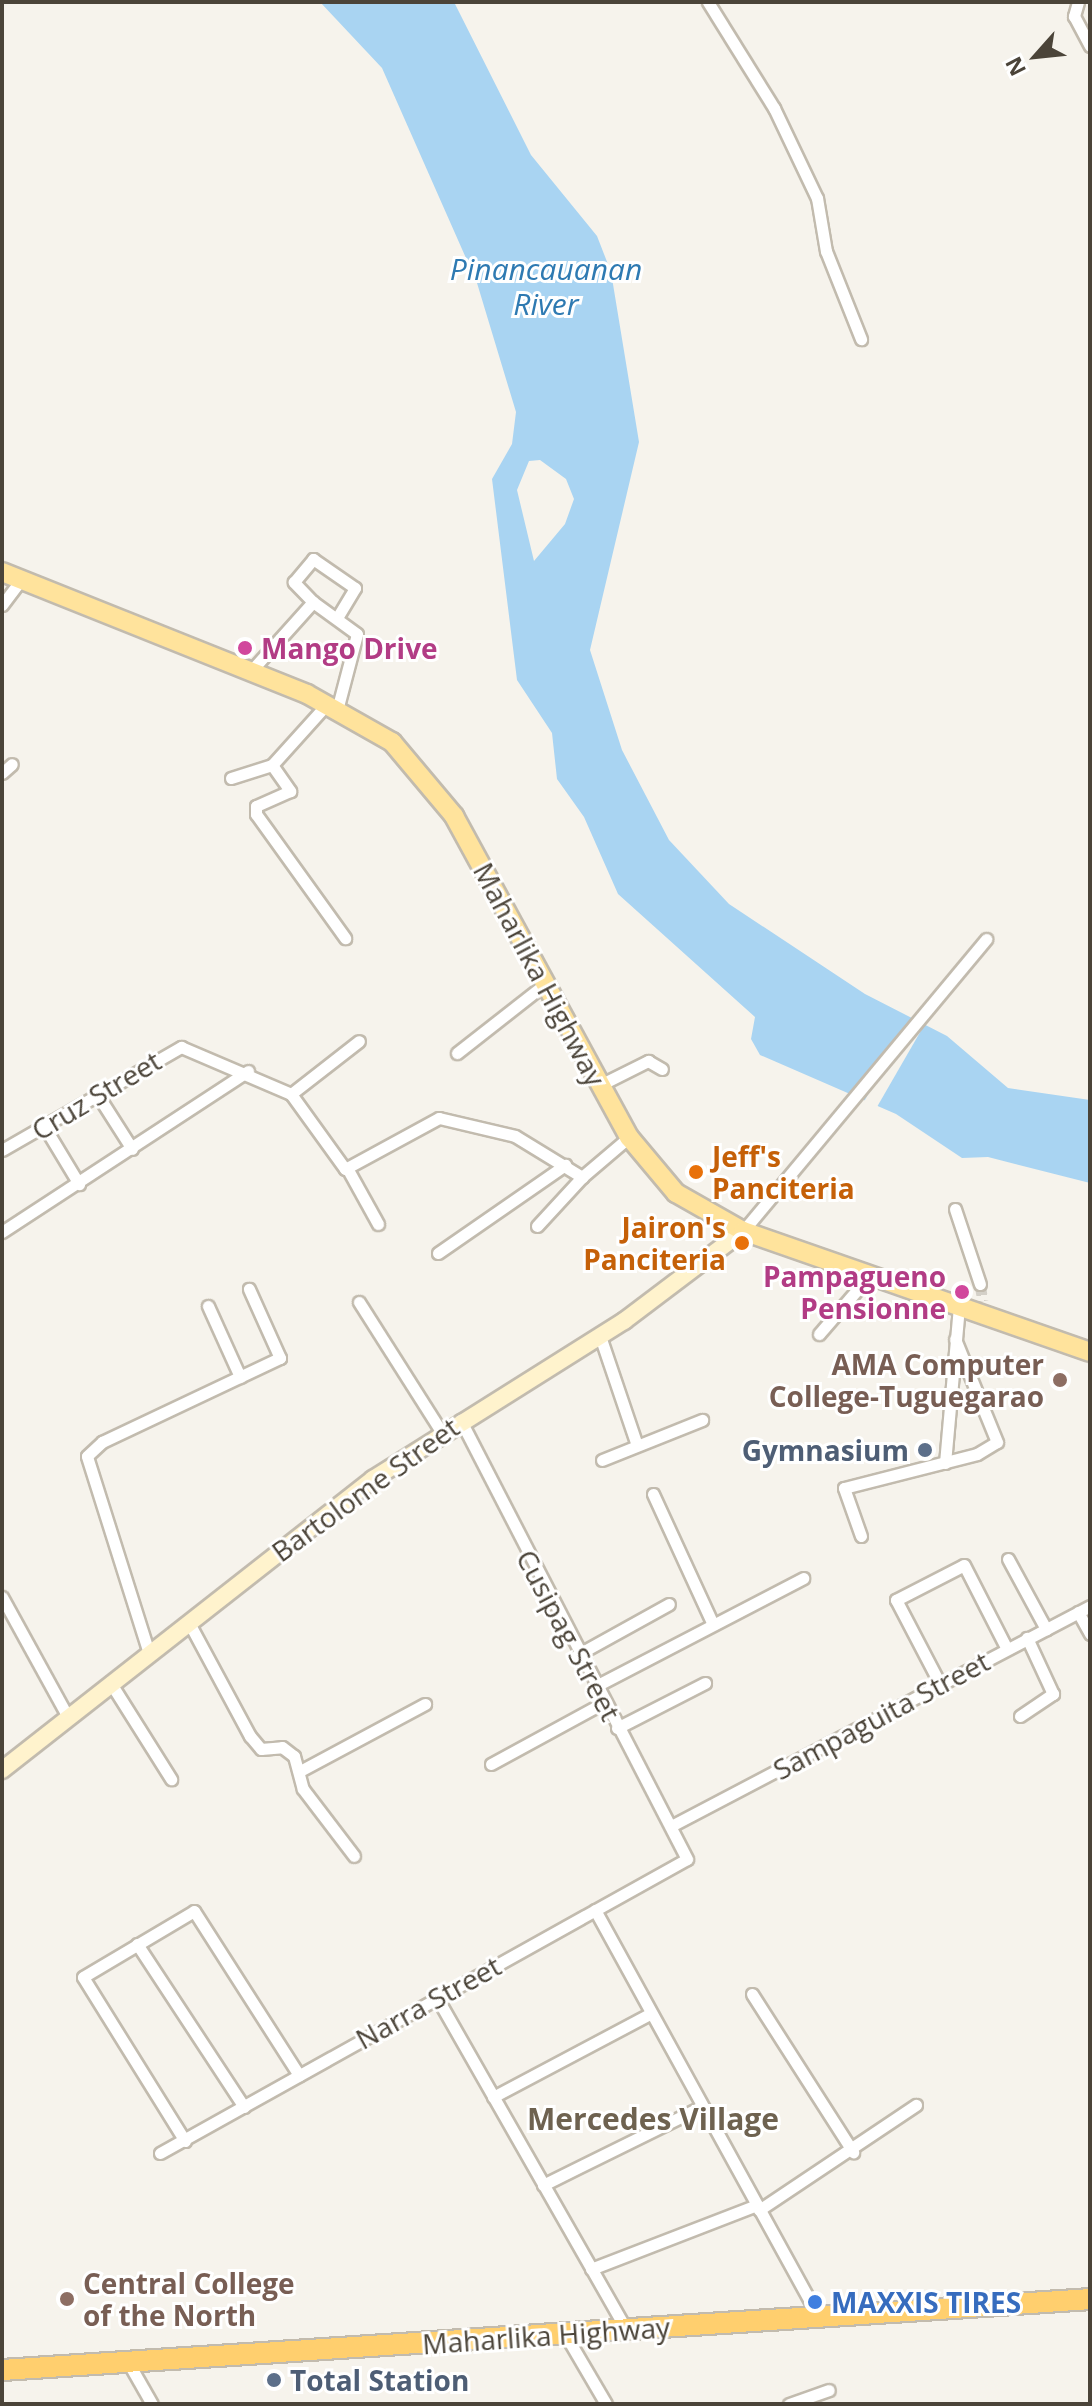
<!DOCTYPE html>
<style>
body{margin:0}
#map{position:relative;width:1092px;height:2406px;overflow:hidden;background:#f6f3ec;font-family:"Open Sans",sans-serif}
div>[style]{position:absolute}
.water>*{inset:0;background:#a9d4f2}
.pier>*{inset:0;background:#f6f3ec;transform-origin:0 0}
.street-tunnel>*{height:11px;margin-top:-5.5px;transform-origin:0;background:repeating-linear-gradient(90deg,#d4d0c8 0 11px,transparent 0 16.5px)}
.roads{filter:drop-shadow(2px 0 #c2bbae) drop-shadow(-2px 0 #c2bbae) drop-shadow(0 2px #c2bbae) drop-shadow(0 -2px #c2bbae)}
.street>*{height:11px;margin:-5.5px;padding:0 5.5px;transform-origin:5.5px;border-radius:5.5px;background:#fff}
.secondary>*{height:16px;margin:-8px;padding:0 8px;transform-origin:8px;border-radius:8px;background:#fff3cd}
.primary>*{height:18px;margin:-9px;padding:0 9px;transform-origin:9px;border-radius:9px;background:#ffe39c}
.highway>*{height:20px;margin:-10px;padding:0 10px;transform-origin:10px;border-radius:10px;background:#ffcf6e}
.dots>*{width:22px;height:22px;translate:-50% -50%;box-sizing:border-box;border:4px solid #fff;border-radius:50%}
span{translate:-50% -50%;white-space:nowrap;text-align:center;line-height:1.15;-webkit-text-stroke:6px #fff;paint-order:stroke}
.hotel-label{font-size:28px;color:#b23c85;font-weight:700}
.left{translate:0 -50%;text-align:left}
.right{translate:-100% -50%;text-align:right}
.street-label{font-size:28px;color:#4b4439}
.food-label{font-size:28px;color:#c56008;font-weight:700}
.education-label{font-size:28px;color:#785e54;font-weight:700}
.service-label{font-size:28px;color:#4e5e75;font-weight:700}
.shop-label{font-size:28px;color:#366cbe;font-weight:700}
.water-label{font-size:30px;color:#2e7ab2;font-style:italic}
.neighbourhood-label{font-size:30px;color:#6e6250;font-weight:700}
.frame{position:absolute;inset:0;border:4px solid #4b4439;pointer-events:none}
.north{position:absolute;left:996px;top:16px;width:80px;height:80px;-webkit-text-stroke:6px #fff;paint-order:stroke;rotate:243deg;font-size:22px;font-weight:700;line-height:32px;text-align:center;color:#4b4439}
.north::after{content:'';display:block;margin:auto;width:28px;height:36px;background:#4b4439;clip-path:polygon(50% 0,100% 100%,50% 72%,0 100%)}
</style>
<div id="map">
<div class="water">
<i style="clip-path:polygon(evenodd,320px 2px,454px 2px,531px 155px,597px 236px,611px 272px,639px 442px,590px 650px,622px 750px,669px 840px,729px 904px,865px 994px,947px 1036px,1008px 1088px,1090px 1100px,1090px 1183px,988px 1157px,962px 1158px,896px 1114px,760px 1055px,751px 1039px,755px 1017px,618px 894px,584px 817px,557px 779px,552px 733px,517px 680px,492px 479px,512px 444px,516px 412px,477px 283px,382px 68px,320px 2px,540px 460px,566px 479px,574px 499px,565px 524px,534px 561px,517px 490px,529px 461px,540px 460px)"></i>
</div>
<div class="pier">
<i style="left:915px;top:1013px;width:14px;height:111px;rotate:30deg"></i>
</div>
<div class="street-tunnel">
<i style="left:980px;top:1284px;width:17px;rotate:80deg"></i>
</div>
<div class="roads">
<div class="street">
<i style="left:708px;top:2px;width:125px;rotate:58.1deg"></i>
<i style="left:774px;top:108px;width:100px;rotate:64.5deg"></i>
<i style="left:817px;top:198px;width:54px;rotate:80.4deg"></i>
<i style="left:826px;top:251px;width:95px;rotate:68.3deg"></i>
<i style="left:1078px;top:2px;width:15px;rotate:106deg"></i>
<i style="left:1074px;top:16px;width:34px;rotate:62deg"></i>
<i style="left:313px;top:602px;width:28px;rotate:-134deg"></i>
<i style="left:294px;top:582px;width:30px;rotate:-50deg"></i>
<i style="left:313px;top:559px;width:51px;rotate:34.6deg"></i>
<i style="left:355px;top:588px;width:35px;rotate:121deg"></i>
<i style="left:2px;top:605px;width:31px;rotate:-53deg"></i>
<i style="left:251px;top:671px;width:93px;rotate:-48.1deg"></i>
<i style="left:313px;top:602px;width:54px;rotate:36deg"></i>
<i style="left:357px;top:634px;width:79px;rotate:104.7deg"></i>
<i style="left:272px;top:765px;width:32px;rotate:55deg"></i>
<i style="left:290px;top:791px;width:37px;rotate:156deg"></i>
<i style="left:256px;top:806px;width:8px;rotate:90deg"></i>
<i style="left:256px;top:814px;width:153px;rotate:54.3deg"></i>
<i style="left:2px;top:773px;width:13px;rotate:-42deg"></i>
<i style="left:231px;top:778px;width:43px;rotate:-17.6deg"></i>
<i style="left:272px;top:765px;width:82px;rotate:-48deg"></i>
<i style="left:457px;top:1053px;width:112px;rotate:-38.1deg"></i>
<i style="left:600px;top:1085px;width:54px;rotate:-26.6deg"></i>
<i style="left:648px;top:1061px;width:16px;rotate:30deg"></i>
<i style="left:97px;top:1094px;width:65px;rotate:57.5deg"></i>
<i style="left:291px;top:1094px;width:86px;rotate:-37.9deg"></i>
<i style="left:44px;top:1126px;width:68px;rotate:58.9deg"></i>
<i style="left:2px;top:1150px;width:207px;rotate:-29.9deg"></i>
<i style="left:181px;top:1047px;width:120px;rotate:23.1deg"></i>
<i style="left:291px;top:1094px;width:92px;rotate:54.2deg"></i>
<i style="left:345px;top:1169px;width:107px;rotate:-28.5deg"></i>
<i style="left:439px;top:1118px;width:78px;rotate:13.3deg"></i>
<i style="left:515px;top:1136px;width:79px;rotate:31.5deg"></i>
<i style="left:582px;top:1177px;width:62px;rotate:-40.4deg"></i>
<i style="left:347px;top:1168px;width:64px;rotate:61deg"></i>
<i style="left:955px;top:1209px;width:79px;rotate:71.6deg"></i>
<i style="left:537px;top:1226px;width:67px;rotate:-47.4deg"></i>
<i style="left:743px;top:1231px;width:380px;rotate:-50.2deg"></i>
<i style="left:2px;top:1232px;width:294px;rotate:-33.2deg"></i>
<i style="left:438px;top:1253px;width:155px;rotate:-34.7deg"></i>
<i style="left:359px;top:1302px;width:153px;rotate:57.6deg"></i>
<i style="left:208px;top:1306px;width:78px;rotate:65.7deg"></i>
<i style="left:819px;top:1334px;width:77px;rotate:-49.2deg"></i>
<i style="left:600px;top:1336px;width:115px;rotate:71.3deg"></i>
<i style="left:602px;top:1460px;width:108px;rotate:-21.8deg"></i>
<i style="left:945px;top:1463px;width:158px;rotate:-84.9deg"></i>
<i style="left:653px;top:1494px;width:141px;rotate:65.3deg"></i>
<i style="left:861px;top:1536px;width:51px;rotate:-109.5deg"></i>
<i style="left:844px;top:1488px;width:137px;rotate:-14.3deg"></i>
<i style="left:977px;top:1454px;width:23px;rotate:-31deg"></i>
<i style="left:997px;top:1442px;width:111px;rotate:-112.2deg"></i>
<i style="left:1008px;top:1559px;width:80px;rotate:61.5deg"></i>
<i style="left:2px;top:1597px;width:135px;rotate:61.2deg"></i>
<i style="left:1078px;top:1612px;width:25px;rotate:61deg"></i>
<i style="left:188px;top:1621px;width:131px;rotate:61.7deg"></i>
<i style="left:250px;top:1736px;width:17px;rotate:50deg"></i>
<i style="left:261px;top:1749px;width:21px;rotate:-5deg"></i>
<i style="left:282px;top:1747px;width:15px;rotate:37deg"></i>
<i style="left:294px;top:1756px;width:34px;rotate:75deg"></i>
<i style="left:303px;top:1789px;width:84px;rotate:52.7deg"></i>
<i style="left:148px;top:1650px;width:203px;rotate:-107.5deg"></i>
<i style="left:87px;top:1456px;width:21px;rotate:-43deg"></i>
<i style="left:102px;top:1442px;width:197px;rotate:-25.3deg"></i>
<i style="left:280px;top:1358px;width:76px;rotate:-114.2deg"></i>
<i style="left:577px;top:1655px;width:105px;rotate:-29deg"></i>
<i style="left:110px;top:1682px;width:115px;rotate:57.8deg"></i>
<i style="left:940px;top:1684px;width:95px;rotate:-117.6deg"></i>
<i style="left:896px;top:1600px;width:76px;rotate:-27.2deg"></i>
<i style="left:964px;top:1565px;width:94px;rotate:62.9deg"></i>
<i style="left:594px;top:1687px;width:236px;rotate:-27.5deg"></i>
<i style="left:1020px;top:1716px;width:40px;rotate:-34deg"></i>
<i style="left:1053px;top:1694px;width:62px;rotate:-114.9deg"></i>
<i style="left:617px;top:1728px;width:99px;rotate:-27.1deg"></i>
<i style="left:491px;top:1764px;width:128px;rotate:-28.6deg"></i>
<i style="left:300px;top:1771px;width:142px;rotate:-28.2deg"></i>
<i style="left:673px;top:1825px;width:471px;rotate:-27.7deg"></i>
<i style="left:595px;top:1910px;width:465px;rotate:61.2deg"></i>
<i style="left:137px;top:1944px;width:195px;rotate:56.7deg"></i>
<i style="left:752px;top:1994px;width:188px;rotate:57.4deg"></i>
<i style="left:436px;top:1996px;width:383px;rotate:60.3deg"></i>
<i style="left:493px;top:2097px;width:178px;rotate:-27.9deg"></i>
<i style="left:185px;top:2141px;width:193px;rotate:-121.9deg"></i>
<i style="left:83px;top:1977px;width:129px;rotate:-30.7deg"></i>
<i style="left:194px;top:1911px;width:195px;rotate:57.4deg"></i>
<i style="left:160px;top:2153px;width:603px;rotate:-29.16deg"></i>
<i style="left:687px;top:1859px;width:494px;rotate:-117.3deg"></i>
<i style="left:543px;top:2185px;width:176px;rotate:-26.3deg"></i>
<i style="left:759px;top:2210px;width:189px;rotate:-33.8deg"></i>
<i style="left:591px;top:2269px;width:178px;rotate:-21.1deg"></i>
<i style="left:565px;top:2334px;width:81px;rotate:59.6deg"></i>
<i style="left:128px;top:2362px;width:48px;rotate:60.3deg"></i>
<i style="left:789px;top:2404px;width:42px;rotate:-19.3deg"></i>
</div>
<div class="secondary">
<i style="left:2px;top:1770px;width:472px;rotate:-38.1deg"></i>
<i style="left:373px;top:1479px;width:297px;rotate:-32.2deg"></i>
<i style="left:624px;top:1321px;width:149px;rotate:-37.1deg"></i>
</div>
<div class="primary">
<i style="left:2px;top:572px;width:328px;rotate:21.8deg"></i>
<i style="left:307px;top:694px;width:98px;rotate:29.5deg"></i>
<i style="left:392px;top:742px;width:97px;rotate:50deg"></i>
<i style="left:454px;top:816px;width:366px;rotate:61.4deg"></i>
<i style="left:629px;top:1137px;width:73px;rotate:50deg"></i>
<i style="left:676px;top:1193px;width:77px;rotate:29.6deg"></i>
<i style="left:743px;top:1231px;width:367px;rotate:19.2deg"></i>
</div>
<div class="highway">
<i style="left:2px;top:2370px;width:1090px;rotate:-3.73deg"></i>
</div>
</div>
<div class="dots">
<i style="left:245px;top:648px;background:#d1479c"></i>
<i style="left:696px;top:1172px;background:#e8710a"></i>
<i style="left:742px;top:1243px;background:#e8710a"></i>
<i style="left:962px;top:1292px;background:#d1479c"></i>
<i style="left:1060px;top:1380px;background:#8d6e63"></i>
<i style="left:925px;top:1450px;background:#5c6f8a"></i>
<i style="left:67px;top:2299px;background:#8d6e63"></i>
<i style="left:815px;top:2302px;background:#3f7fe0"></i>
<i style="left:274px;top:2380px;background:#5c6f8a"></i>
</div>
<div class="hotel-label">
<span class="left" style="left:261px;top:648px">Mango Drive</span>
<span class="right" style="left:946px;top:1292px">Pampagueno<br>Pensionne</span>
</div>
<div class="street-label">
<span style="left:540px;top:974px;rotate:62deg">Maharlika Highway</span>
<span style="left:96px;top:1095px;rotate:-31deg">Cruz Street</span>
<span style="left:365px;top:1489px;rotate:-36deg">Bartolome Street</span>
<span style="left:569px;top:1635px;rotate:62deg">Cusipag Street</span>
<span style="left:881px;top:1715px;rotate:-28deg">Sampaguita Street</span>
<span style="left:428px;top:2002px;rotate:-29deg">Narra Street</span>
<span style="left:546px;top:2335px;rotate:-4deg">Maharlika Highway</span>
</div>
<div class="food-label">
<span class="left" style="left:712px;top:1172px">Jeff's<br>Panciteria</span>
<span class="right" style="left:726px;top:1243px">Jairon's<br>Panciteria</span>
</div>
<div class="education-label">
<span class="right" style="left:1044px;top:1380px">AMA Computer<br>College-Tuguegarao</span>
<span class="left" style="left:83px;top:2299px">Central College<br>of the North</span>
</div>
<div class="service-label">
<span class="right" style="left:909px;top:1450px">Gymnasium</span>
<span class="left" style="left:290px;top:2380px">Total Station</span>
</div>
<div class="shop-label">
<span class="left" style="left:831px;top:2302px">MAXXIS TIRES</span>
</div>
<div class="water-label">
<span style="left:546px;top:286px">Pinancauanan<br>River</span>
</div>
<div class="neighbourhood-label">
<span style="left:653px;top:2119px">Mercedes Village</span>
</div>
<div class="frame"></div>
<div class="north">N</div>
</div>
